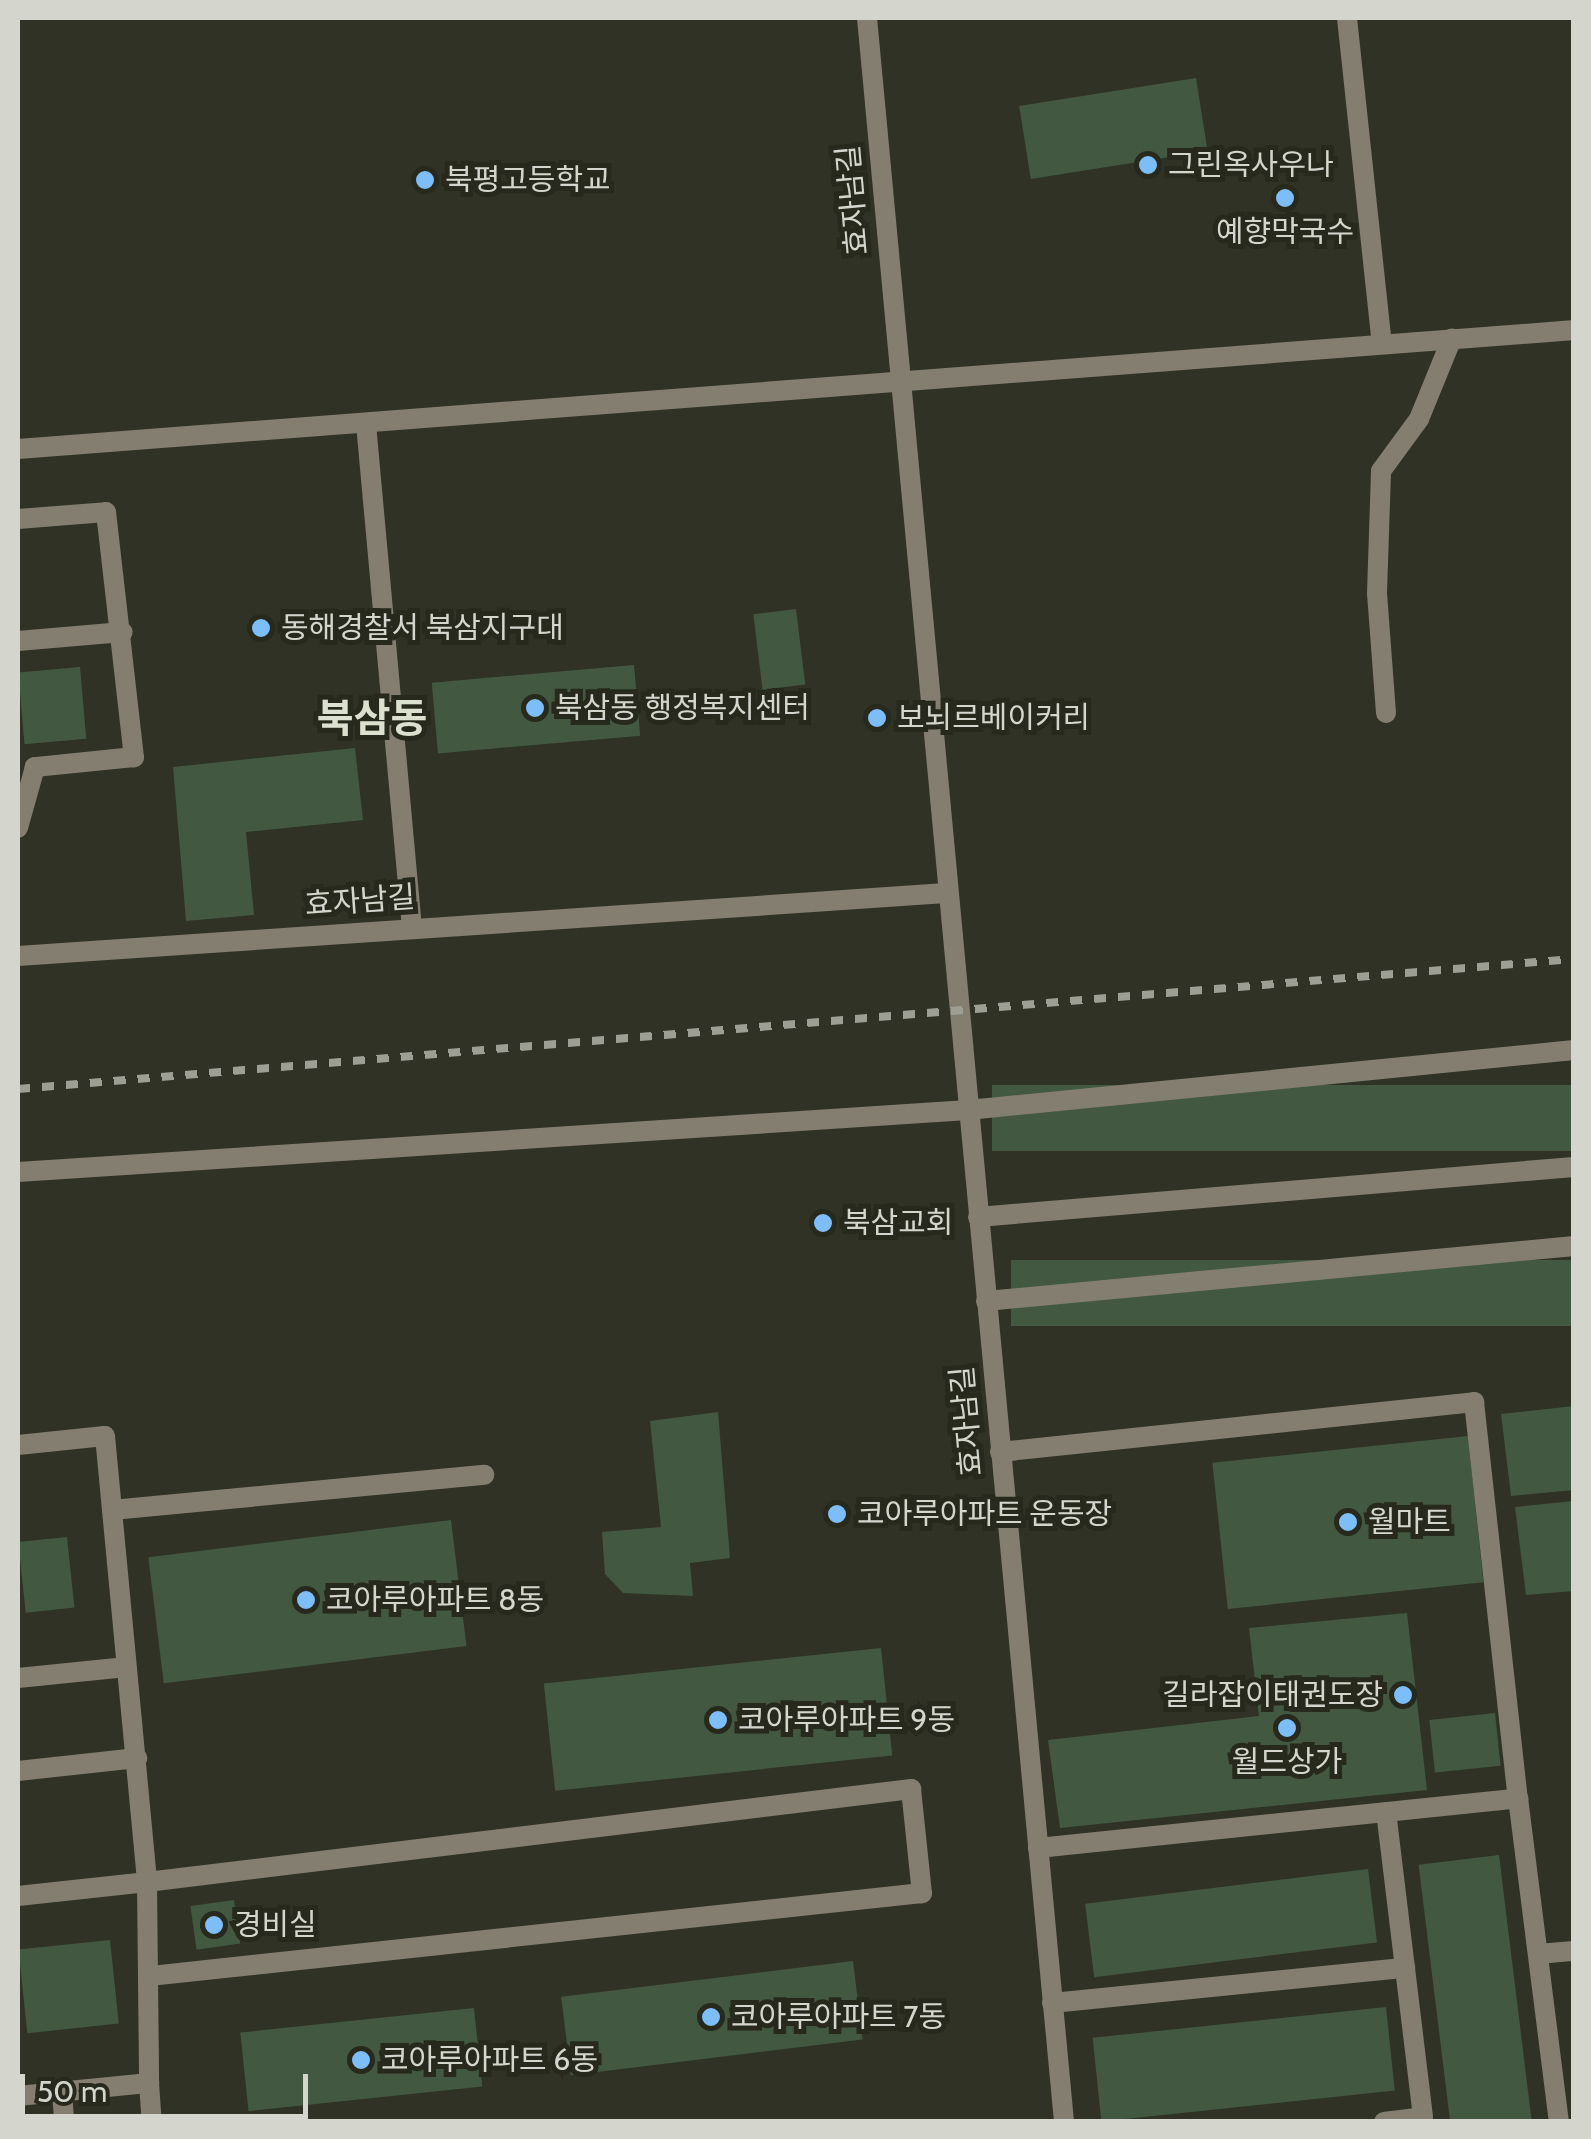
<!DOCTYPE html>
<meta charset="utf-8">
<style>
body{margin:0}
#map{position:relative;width:1591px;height:2139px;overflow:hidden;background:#303225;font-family:Cabin,"Noto Sans KR",sans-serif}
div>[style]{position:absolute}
.building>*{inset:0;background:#425840;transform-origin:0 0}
.service>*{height:20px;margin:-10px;padding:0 10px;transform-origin:10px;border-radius:10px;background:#837e70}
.minor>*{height:20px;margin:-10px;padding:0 10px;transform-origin:10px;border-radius:10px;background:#837e70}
.tertiary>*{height:20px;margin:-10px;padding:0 10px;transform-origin:10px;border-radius:10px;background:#837e70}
.rail>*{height:8px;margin-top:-4px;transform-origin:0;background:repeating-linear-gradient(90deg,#9d9f95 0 12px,transparent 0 24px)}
.dots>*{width:28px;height:28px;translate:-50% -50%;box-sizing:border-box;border:5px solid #26291b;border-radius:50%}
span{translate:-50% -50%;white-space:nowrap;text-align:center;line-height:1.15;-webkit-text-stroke:10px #26291b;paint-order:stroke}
.poi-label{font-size:30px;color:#d4d6cd}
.left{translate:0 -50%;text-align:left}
.right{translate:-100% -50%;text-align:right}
.street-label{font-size:30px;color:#d4d6cd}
.district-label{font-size:40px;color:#dce0cf;font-weight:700}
.frame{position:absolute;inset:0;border:20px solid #d4d6cd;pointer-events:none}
.scale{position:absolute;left:20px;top:2074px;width:288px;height:45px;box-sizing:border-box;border:5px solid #d4d6cd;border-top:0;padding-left:12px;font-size:30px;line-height:35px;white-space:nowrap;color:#d4d6cd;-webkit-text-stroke:8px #26291b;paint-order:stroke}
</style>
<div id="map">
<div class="building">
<i style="left:1196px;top:78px;width:74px;height:179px;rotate:81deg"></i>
<i style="left:796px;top:609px;width:76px;height:43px;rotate:83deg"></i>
<i style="left:634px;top:665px;width:71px;height:203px;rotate:85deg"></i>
<i style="left:80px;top:667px;width:72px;height:62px;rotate:85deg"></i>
<i style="clip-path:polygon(355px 748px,363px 820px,246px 832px,254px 915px,186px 921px,173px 767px)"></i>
<i style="left:1574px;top:1085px;width:66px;height:582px;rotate:90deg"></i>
<i style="left:1574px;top:1260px;width:66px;height:563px;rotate:90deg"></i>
<i style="clip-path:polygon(1574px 1406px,1574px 1490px,1511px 1496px,1501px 1414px)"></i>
<i style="clip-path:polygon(718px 1412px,730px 1558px,690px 1563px,693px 1596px,623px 1593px,605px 1574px,602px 1532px,661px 1527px,650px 1421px)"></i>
<i style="left:1468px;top:1436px;width:147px;height:257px;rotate:84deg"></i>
<i style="clip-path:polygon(1574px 1501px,1574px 1591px,1526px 1595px,1515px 1507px)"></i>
<i style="left:451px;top:1520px;width:127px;height:305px;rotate:83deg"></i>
<i style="left:67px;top:1537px;width:71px;height:49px;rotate:84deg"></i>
<i style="clip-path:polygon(1407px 1613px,1427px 1790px,1060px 1828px,1048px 1740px,1259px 1716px,1249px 1628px)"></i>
<i style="left:881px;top:1648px;width:108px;height:339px;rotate:84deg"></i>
<i style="left:1495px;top:1713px;width:53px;height:66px;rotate:84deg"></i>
<i style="left:1499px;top:1855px;width:269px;height:81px;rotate:83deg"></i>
<i style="left:1368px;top:1869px;width:74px;height:285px;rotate:83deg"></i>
<i style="left:234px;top:1900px;width:44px;height:44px;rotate:82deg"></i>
<i style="left:110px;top:1940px;width:84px;height:92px;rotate:84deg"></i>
<i style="left:853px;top:1961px;width:79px;height:294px;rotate:83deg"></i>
<i style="left:1386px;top:2007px;width:84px;height:295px;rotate:84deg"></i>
<i style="left:474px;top:2008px;width:79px;height:235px;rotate:84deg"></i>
</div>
<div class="service">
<i style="left:366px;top:424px;width:506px;rotate:84.79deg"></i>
<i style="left:18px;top:519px;width:88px;rotate:-4.5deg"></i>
<i style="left:106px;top:512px;width:247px;rotate:83.5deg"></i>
<i style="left:134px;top:757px;width:100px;rotate:174.2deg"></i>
<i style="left:35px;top:767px;width:63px;rotate:105.6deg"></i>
<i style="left:18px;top:641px;width:105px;rotate:-4.9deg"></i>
<i style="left:1386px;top:713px;width:120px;rotate:-94.3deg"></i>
<i style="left:1377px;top:593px;width:122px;rotate:-88.1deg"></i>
<i style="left:1381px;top:471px;width:64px;rotate:-53.8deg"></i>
<i style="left:1419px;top:419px;width:87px;rotate:-67.8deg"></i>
<i style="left:978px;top:1217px;width:598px;rotate:-4.8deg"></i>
<i style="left:986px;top:1301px;width:591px;rotate:-5.34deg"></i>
<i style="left:18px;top:1445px;width:87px;rotate:-5.9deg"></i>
<i style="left:105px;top:1436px;width:448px;rotate:84.6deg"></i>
<i style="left:147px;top:1882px;width:770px;rotate:-6.94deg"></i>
<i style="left:911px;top:1789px;width:105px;rotate:84deg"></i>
<i style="left:922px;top:1893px;width:775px;rotate:173.86deg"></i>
<i style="left:112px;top:1510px;width:374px;rotate:-5.4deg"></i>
<i style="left:18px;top:1678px;width:109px;rotate:-5.8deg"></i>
<i style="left:18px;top:1771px;width:120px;rotate:-6.2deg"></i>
<i style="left:18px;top:1896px;width:130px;rotate:-6.2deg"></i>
<i style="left:147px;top:1882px;width:201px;rotate:89.4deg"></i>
<i style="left:1538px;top:1954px;width:36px;rotate:-5deg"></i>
<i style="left:1052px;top:2003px;width:355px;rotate:-5.7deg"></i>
<i style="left:62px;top:2091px;width:31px;rotate:86deg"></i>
<i style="left:18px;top:2096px;width:132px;rotate:-5.7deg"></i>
<i style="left:149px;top:2083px;width:39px;rotate:86deg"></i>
<i style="left:1384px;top:2122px;width:39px;rotate:-7deg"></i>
<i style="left:1423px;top:2117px;width:307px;rotate:-96.9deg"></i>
</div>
<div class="minor">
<i style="left:1347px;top:18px;width:327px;rotate:83.9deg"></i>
<i style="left:18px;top:449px;width:1561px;rotate:-4.37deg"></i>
<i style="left:18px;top:956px;width:930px;rotate:-3.88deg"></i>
<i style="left:18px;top:1172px;width:952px;rotate:-3.73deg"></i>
<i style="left:968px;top:1110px;width:609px;rotate:-5.65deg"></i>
<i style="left:1000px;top:1452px;width:477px;rotate:-6deg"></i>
<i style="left:1474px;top:1402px;width:398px;rotate:83.7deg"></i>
<i style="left:1038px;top:1848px;width:483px;rotate:-5.9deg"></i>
<i style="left:1518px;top:1798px;width:327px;rotate:82.8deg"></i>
</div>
<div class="tertiary">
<i style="left:867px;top:18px;width:2113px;rotate:84.65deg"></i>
</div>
<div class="rail">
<i style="left:18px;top:1089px;width:1561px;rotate:-4.78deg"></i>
</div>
<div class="dots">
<i style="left:1148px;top:165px;background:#7dbef9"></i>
<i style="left:425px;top:180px;background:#7dbef9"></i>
<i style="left:1285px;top:198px;background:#7dbef9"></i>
<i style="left:261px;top:628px;background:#7dbef9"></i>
<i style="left:535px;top:708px;background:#7dbef9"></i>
<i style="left:877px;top:718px;background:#7dbef9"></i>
<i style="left:823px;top:1223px;background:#7dbef9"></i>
<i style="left:837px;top:1514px;background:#7dbef9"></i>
<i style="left:1348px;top:1522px;background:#7dbef9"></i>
<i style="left:306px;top:1600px;background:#7dbef9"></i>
<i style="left:1403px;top:1695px;background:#7dbef9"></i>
<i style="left:718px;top:1720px;background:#7dbef9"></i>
<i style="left:1287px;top:1728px;background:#7dbef9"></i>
<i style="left:214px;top:1925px;background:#7dbef9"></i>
<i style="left:711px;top:2017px;background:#7dbef9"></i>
<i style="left:361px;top:2060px;background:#7dbef9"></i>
</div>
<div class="poi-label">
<span class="left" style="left:1168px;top:165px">그린옥사우나</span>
<span class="left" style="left:445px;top:180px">북평고등학교</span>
<span style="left:1285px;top:232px">예향막국수</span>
<span class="left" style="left:281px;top:628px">동해경찰서 북삼지구대</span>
<span class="left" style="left:555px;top:708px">북삼동 행정복지센터</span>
<span class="left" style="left:897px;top:718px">보뇌르베이커리</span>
<span class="left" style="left:843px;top:1223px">북삼교회</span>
<span class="left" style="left:857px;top:1514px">코아루아파트 운동장</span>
<span class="left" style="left:1368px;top:1522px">월마트</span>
<span class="left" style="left:326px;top:1600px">코아루아파트 8동</span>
<span class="right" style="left:1383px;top:1695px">길라잡이태권도장</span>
<span class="left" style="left:738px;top:1720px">코아루아파트 9동</span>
<span style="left:1287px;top:1762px">월드상가</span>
<span class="left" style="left:234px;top:1925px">경비실</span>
<span class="left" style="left:731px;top:2017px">코아루아파트 7동</span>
<span class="left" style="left:381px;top:2060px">코아루아파트 6동</span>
</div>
<div class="street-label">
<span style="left:853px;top:200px;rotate:-95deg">효자남길</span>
<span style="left:360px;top:901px;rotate:-4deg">효자남길</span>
<span style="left:967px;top:1421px;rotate:-95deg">효자남길</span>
</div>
<div class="district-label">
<span style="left:372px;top:718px">북삼동</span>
</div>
<div class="frame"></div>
<div class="scale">50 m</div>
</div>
